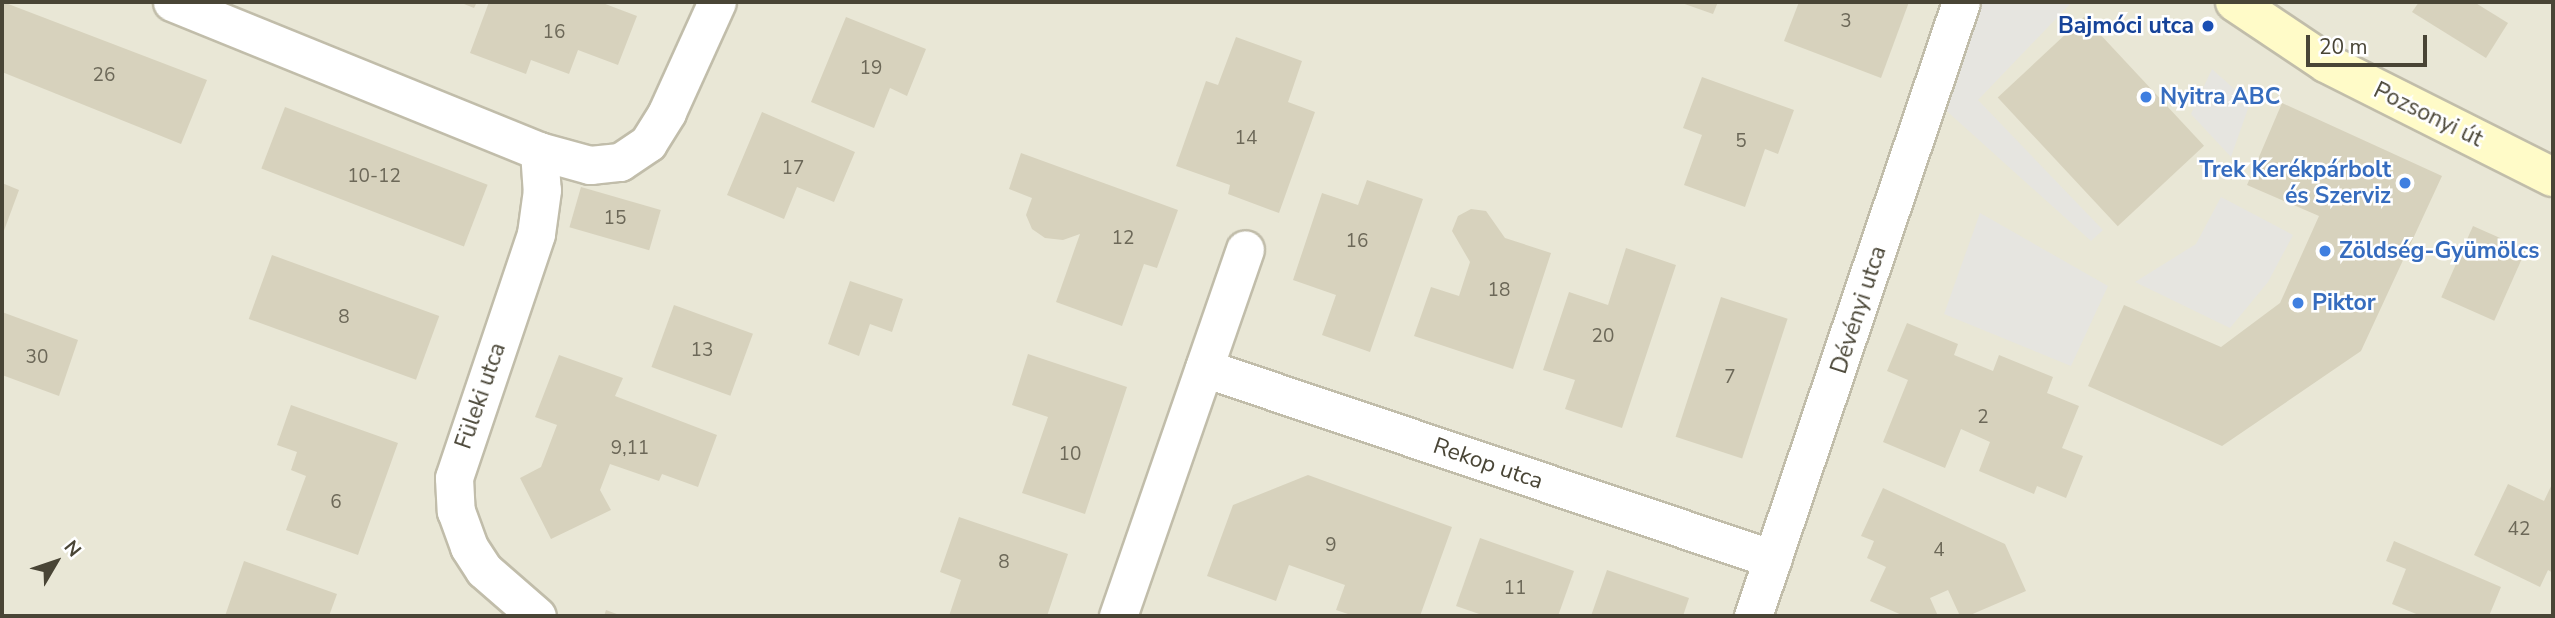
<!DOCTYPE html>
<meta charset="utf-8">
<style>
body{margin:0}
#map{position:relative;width:2555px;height:618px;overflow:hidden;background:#f5f3e8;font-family:"Nunito Sans",sans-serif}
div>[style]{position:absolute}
.residential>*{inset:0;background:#e9e7d6;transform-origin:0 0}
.parking>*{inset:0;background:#e6e5e0}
.building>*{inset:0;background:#d7d2bd;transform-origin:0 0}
.roads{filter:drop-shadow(2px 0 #c1bdaa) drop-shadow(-2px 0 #c1bdaa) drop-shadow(0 2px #c1bdaa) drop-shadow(0 -2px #c1bdaa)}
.street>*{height:37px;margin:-18.5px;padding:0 18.5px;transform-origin:18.5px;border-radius:18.5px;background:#fff}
.secondary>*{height:38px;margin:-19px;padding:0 19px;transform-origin:19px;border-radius:19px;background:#fffbc8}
.dots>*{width:19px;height:19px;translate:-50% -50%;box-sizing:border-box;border:4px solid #fff;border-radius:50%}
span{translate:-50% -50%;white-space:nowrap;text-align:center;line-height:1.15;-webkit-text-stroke:5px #fff;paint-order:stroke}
.number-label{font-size:19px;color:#6c6858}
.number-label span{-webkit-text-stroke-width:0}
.transit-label{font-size:23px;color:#164399;font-weight:700}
.right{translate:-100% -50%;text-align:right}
.shop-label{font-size:23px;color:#366cbe;font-weight:700}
.left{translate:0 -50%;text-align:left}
.street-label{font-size:23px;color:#494536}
.frame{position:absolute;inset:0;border:4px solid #494536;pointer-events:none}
.north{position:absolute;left:21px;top:527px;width:70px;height:70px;-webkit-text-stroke:5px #fff;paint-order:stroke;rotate:51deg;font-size:19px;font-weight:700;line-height:28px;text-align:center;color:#494536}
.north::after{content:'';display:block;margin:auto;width:24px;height:32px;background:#494536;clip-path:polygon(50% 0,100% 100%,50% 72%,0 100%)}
.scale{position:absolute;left:2306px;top:35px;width:121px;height:32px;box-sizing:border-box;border:4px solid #494536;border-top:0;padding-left:9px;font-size:21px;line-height:24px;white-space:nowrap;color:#494536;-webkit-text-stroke:5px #fff;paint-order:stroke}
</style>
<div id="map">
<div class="residential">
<i style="left:2px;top:2px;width:2551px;height:614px"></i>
</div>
<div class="parking">
<i style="clip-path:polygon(1961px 2px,2072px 2px,1978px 100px,2103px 230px,2091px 241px,1929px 95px)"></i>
<i style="clip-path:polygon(2212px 69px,2250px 103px,2231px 157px,2191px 114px)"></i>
<i style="clip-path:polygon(2221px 197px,2293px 235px,2268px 282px,2230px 328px,2135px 282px,2196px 244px)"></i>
<i style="clip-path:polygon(1980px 213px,2108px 286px,2071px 366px,1944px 314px)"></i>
</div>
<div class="building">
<i style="clip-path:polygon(3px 2px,207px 80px,181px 144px,2px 72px)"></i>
<i style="clip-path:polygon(459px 2px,477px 2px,474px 8px)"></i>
<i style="clip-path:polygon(489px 2px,600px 2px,637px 16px,618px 65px,578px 50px,569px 74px,531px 60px,526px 74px,470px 53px)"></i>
<i style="clip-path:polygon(1679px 2px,1718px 2px,1713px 14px)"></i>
<i style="clip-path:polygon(1799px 2px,1909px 2px,1881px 78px,1784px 41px)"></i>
<i style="clip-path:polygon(2419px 2px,2474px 2px,2508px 23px,2486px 58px,2412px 12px)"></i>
<i style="clip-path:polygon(846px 17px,926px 49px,907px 96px,890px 88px,874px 128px,811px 102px)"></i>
<i style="left:2084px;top:17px;width:176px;height:118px;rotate:47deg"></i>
<i style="clip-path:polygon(1236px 37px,1302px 61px,1288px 102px,1315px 112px,1279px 213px,1228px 194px,1230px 185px,1176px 166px,1206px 81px,1218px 85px)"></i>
<i style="clip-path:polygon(1702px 77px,1794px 110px,1778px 154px,1765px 149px,1745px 207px,1684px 185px,1702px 135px,1683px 128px)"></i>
<i style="clip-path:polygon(2282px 103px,2442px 176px,2361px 351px,2222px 446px,2088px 386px,2124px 305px,2221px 347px,2280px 303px,2319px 216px,2247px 185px)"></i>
<i style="left:285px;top:107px;width:217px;height:66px;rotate:21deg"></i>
<i style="clip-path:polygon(762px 112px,855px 152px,834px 202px,797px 187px,784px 219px,727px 195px)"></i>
<i style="clip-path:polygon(1021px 153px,1178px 210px,1157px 268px,1144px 264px,1122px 326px,1056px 302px,1080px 234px,1063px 240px,1045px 238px,1032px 229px,1026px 215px,1032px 198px,1009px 189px)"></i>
<i style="clip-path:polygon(1367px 180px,1423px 199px,1370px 352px,1322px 335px,1336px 295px,1293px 280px,1322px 193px,1358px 205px)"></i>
<i style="clip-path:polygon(2px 183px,19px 190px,2px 236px)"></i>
<i style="left:581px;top:187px;width:83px;height:42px;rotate:16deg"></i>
<i style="clip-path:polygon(1471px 209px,1486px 211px,1505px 238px,1551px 253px,1513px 369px,1414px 336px,1431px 287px,1459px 296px,1470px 262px,1452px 231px,1458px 216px)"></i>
<i style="left:2473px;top:226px;width:58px;height:78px;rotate:24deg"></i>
<i style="clip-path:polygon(1626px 248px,1676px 265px,1622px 428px,1565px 409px,1575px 380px,1543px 370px,1569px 292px,1608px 305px)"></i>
<i style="left:272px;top:255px;width:178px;height:68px;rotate:20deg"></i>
<i style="clip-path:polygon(850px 281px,903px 299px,892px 332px,870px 324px,859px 356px,828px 344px)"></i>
<i style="left:1721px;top:297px;width:70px;height:147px;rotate:18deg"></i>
<i style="left:674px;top:305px;width:84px;height:66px;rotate:20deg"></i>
<i style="clip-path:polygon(2px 312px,78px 340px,59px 396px,2px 375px)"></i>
<i style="clip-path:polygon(1907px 323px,1958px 344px,1954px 355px,1993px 371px,1999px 355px,2053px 377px,2047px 393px,2079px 406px,2062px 448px,2083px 456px,2066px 498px,2037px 486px,2034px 494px,1979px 471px,1990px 442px,1961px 429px,1945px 468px,1883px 442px,1908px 380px,1887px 371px)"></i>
<i style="clip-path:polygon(1028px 354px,1127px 387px,1085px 514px,1022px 493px,1048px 417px,1012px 405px)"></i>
<i style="clip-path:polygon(559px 355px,623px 378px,615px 396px,717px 435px,698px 487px,662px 474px,659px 481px,610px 464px,600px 490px,611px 510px,551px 539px,520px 478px,541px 467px,557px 425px,535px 417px)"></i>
<i style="clip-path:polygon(291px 405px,398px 443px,358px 555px,286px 530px,306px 476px,291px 470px,297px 452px,277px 445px)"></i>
<i style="clip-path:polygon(1308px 475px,1452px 527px,1420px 616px,1354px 616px,1336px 610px,1345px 585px,1289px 565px,1276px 601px,1207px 576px,1233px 505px)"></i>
<i style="clip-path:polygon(2553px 482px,2553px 573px,2548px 570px,2540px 587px,2474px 555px,2508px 484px,2544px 501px)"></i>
<i style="clip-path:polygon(1883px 488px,2005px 544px,2026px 591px,1968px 616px,1960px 616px,1948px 590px,1930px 598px,1938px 616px,1904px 616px,1870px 601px,1886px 567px,1867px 558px,1874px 541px,1861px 536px)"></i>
<i style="clip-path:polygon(959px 517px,1068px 554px,1047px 616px,949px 616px,961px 580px,940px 572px)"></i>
<i style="clip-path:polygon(1480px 538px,1574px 571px,1558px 616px,1485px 616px,1456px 606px)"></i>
<i style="clip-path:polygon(2394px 541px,2501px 587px,2489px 616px,2421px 616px,2392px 604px,2406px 569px,2386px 561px)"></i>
<i style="clip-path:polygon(244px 561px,337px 594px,329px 616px,225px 616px)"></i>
<i style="clip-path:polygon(1607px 570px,1689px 598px,1683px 616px,1591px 616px)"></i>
<i style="clip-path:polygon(606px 610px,622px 616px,604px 616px)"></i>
</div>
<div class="roads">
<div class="street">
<i style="left:172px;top:2px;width:396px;rotate:22.1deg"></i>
<i style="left:539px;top:151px;width:39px;rotate:86deg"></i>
<i style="left:542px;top:190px;width:44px;rotate:97.8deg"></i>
<i style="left:536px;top:234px;width:257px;rotate:108.6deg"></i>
<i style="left:454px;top:478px;width:33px;rotate:87deg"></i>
<i style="left:456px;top:511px;width:38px;rotate:70deg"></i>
<i style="left:469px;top:547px;width:27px;rotate:57deg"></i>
<i style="left:484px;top:570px;width:70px;rotate:41deg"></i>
<i style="left:539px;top:151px;width:53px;rotate:15.4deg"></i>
<i style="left:590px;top:165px;width:30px;rotate:-6deg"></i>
<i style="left:620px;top:162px;width:34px;rotate:-34deg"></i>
<i style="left:648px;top:143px;width:36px;rotate:-58deg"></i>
<i style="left:667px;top:112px;width:121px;rotate:-65.6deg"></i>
<i style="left:1204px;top:368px;width:600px;rotate:18.56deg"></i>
<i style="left:1118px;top:616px;width:388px;rotate:-70.9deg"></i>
<i style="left:1753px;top:616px;width:648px;rotate:-71.29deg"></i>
</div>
<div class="secondary">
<i style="left:2235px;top:2px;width:110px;rotate:33.8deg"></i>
<i style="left:2326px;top:63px;width:254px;rotate:26.7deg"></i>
</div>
</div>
<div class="dots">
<i style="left:2208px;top:26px;background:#1a4fb4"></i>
<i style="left:2146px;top:97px;background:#3f7fe0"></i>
<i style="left:2405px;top:183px;background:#3f7fe0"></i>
<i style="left:2325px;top:251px;background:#3f7fe0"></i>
<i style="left:2298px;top:303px;background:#3f7fe0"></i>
</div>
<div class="number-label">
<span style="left:1846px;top:22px">3</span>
<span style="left:554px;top:33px">16</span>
<span style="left:871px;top:69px">19</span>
<span style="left:104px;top:76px">26</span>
<span style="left:1246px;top:139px">14</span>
<span style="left:1741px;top:142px">5</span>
<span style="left:793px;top:169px">17</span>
<span style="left:374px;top:177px">10-12</span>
<span style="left:615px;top:219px">15</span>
<span style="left:1123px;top:239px">12</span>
<span style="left:1357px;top:242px">16</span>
<span style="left:1499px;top:291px">18</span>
<span style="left:344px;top:318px">8</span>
<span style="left:1603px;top:337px">20</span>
<span style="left:702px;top:351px">13</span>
<span style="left:37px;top:358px">30</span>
<span style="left:1730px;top:378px">7</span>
<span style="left:1983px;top:418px">2</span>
<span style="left:630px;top:449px">9,11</span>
<span style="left:1070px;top:455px">10</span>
<span style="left:336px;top:503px">6</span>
<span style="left:2519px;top:530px">42</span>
<span style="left:1331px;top:546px">9</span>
<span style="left:1939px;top:551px">4</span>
<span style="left:1004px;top:563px">8</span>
<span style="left:1515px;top:589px">11</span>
</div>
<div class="transit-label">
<span class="right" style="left:2194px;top:26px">Bajmóci utca</span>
</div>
<div class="shop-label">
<span class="left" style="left:2160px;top:97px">Nyitra ABC</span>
<span class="right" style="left:2391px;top:183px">Trek Kerékpárbolt<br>és Szerviz</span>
<span class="left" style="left:2339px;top:251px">Zöldség-Gyümölcs</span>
<span class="left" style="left:2312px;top:303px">Piktor</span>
</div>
<div class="street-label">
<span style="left:2428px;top:115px;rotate:26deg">Pozsonyi út</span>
<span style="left:1859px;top:310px;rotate:-72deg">Dévényi utca</span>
<span style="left:481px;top:396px;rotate:-71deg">Füleki utca</span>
<span style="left:1488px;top:464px;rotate:19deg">Rekop utca</span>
</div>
<div class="frame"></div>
<div class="north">N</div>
<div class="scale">20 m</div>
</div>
